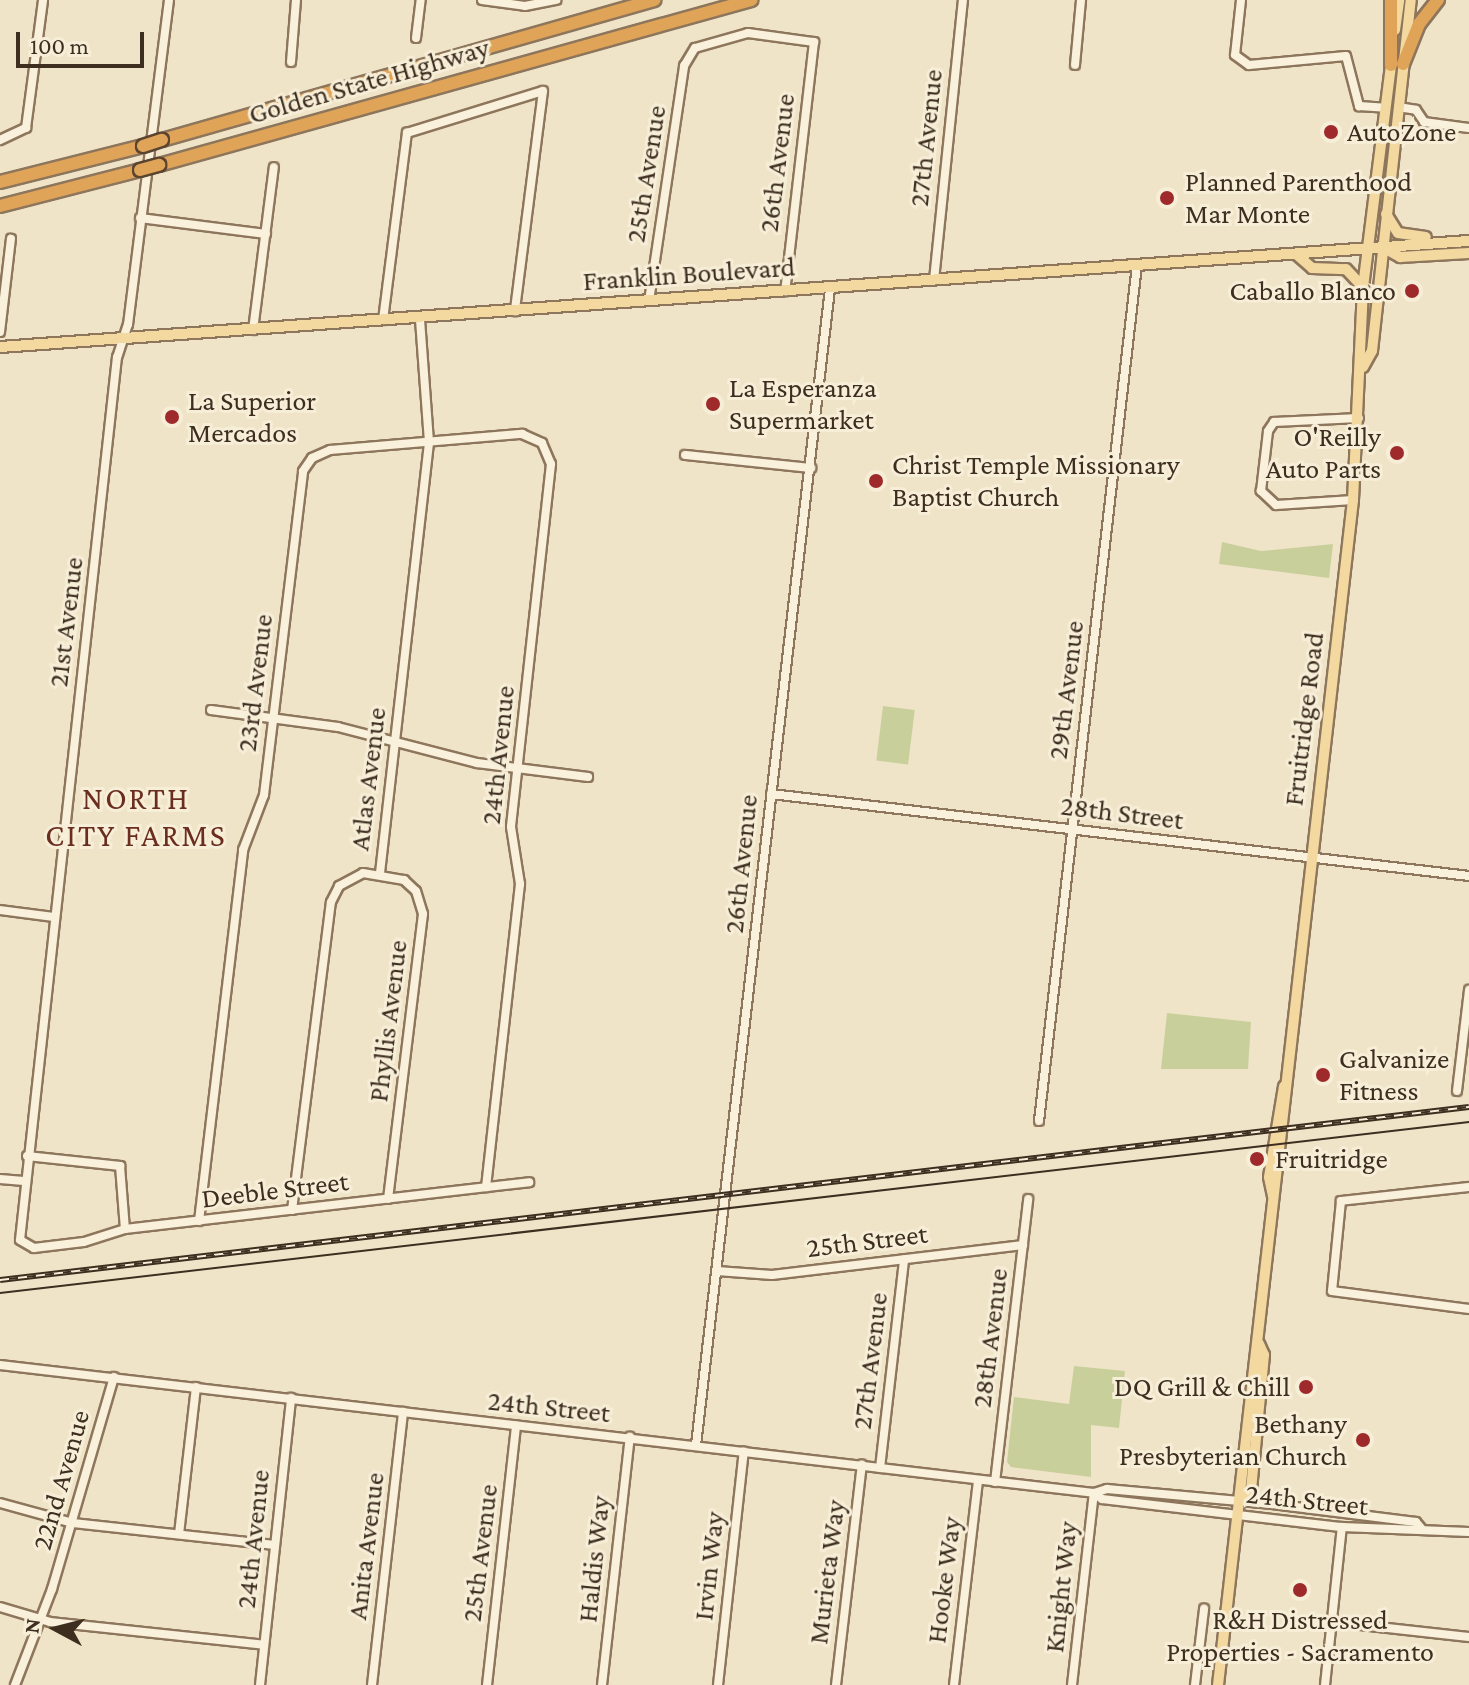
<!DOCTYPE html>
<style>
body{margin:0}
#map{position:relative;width:1469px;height:1685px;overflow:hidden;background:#f0e4c8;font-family:"Crimson Pro",serif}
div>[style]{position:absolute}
.green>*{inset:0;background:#c9cf9b;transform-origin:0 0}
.roads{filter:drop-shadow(2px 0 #8d765c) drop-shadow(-2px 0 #8d765c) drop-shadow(0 2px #8d765c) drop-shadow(0 -2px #8d765c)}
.minor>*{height:8px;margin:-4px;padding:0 4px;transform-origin:4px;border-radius:4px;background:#faf1dc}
.major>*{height:10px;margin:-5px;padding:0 5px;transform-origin:5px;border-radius:5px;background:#f3d9a0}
.highway>*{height:12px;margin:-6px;padding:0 6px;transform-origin:6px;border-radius:6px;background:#e0a458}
.tram>*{height:2px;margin:-1px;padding:0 1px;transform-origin:1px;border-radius:1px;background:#3d2e20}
.rail>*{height:6px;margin-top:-3px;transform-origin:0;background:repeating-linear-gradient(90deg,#f7eed8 0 9px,#3d2e20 0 18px);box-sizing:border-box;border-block:2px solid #3d2e20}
.bridges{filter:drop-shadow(2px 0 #5b4430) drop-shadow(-2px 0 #5b4430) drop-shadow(0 2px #5b4430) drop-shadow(0 -2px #5b4430)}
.highway-bridge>*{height:12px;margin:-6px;padding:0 6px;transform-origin:6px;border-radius:6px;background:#e0a458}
.dots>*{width:22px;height:22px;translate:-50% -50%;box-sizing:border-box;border:4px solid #f7eed8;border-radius:50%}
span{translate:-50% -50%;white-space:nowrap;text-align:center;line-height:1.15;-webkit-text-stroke:6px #f7eed8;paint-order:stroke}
.street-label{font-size:28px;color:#3d2e20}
.poi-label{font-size:28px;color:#3d2e20}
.left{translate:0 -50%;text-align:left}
.right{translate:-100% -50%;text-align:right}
.quarter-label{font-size:32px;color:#6b2e1e;letter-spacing:2px}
.north{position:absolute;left:16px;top:1589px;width:80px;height:80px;-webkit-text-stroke:6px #f7eed8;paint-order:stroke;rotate:277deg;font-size:22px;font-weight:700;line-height:32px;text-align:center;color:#3d2e20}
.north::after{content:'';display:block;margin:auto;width:28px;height:36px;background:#3d2e20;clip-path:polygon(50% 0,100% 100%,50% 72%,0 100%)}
.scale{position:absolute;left:16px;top:32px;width:128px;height:36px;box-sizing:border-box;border:4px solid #3d2e20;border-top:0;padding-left:10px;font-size:24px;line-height:28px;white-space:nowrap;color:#3d2e20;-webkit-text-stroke:6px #f7eed8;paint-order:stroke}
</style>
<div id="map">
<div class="green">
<i style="clip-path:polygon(1222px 542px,1261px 551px,1333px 544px,1329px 578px,1219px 564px)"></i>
<i style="left:883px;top:706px;width:32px;height:55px;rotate:7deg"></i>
<i style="clip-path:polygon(1167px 1013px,1251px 1022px,1248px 1069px,1161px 1069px)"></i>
<i style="clip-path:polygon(1074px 1366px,1125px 1371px,1119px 1428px,1091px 1425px,1091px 1477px,1011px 1467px,1007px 1462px,1014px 1397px,1069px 1404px)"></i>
</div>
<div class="roads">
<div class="minor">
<i style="left:169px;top:0;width:327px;rotate:97.2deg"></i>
<i style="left:128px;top:324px;width:35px;rotate:108deg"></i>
<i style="left:117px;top:357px;width:888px;rotate:96.27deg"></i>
<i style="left:20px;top:1240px;width:16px;rotate:30deg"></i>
<i style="left:34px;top:1248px;width:50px;rotate:-6.8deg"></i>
<i style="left:84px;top:1242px;width:43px;rotate:-17.6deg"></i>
<i style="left:125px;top:1229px;width:407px;rotate:-6.6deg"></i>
<i style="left:482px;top:0;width:43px;rotate:7.9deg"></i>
<i style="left:525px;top:6px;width:32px;rotate:-11deg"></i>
<i style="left:1241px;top:0;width:55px;rotate:96.2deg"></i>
<i style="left:1235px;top:55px;width:17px;rotate:36deg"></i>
<i style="left:1249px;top:65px;width:97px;rotate:-5.3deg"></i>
<i style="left:1346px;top:56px;width:52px;rotate:75.4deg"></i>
<i style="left:1359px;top:106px;width:26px;rotate:4deg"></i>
<i style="left:416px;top:38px;width:38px;rotate:-83deg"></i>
<i style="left:291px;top:62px;width:62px;rotate:-85.4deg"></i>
<i style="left:1075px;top:65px;width:65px;rotate:-84.7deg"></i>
<i style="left:1398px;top:107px;width:18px;rotate:9deg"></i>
<i style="left:1416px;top:110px;width:14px;rotate:56deg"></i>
<i style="left:1424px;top:122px;width:45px;rotate:7.6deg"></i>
<i style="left:0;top:140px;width:29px;rotate:-25deg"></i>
<i style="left:26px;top:128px;width:129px;rotate:-82.4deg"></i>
<i style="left:140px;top:218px;width:127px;rotate:7.2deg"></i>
<i style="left:934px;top:280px;width:281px;rotate:-84.1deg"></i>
<i style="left:649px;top:301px;width:238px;rotate:-81.5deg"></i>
<i style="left:684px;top:66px;width:21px;rotate:-59deg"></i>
<i style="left:695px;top:48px;width:55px;rotate:-15.8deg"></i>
<i style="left:748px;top:33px;width:67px;rotate:7.8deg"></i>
<i style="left:814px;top:42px;width:251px;rotate:96.6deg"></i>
<i style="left:383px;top:320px;width:189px;rotate:-82.7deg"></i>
<i style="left:407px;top:133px;width:142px;rotate:-17.2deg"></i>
<i style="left:543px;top:91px;width:222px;rotate:97.3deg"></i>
<i style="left:253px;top:330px;width:164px;rotate:-82.7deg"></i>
<i style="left:0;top:332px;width:94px;rotate:-83.3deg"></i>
<i style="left:685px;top:455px;width:127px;rotate:5.9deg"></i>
<i style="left:1353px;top:500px;width:77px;rotate:176.3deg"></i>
<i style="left:1276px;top:505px;width:21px;rotate:-137deg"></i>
<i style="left:1261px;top:491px;width:60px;rotate:-83.3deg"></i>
<i style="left:1268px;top:431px;width:11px;rotate:-56deg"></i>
<i style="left:1274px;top:422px;width:85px;rotate:-2.7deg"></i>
<i style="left:211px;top:710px;width:128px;rotate:7.6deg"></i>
<i style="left:338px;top:727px;width:144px;rotate:14.5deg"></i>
<i style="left:477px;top:763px;width:112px;rotate:7.2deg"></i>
<i style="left:771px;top:794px;width:703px;rotate:6.7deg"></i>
<i style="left:380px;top:873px;width:434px;rotate:-83.5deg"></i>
<i style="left:429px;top:442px;width:124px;rotate:-94.2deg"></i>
<i style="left:0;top:910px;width:54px;rotate:7.4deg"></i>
<i style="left:1457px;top:1091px;width:102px;rotate:-83.2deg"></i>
<i style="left:1039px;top:1121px;width:862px;rotate:-83.47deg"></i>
<i style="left:27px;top:1156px;width:94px;rotate:6.1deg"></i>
<i style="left:120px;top:1166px;width:63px;rotate:85.5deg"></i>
<i style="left:0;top:1179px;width:24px;rotate:5deg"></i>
<i style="left:1469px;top:1187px;width:129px;rotate:173.8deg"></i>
<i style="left:1341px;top:1201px;width:90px;rotate:95.7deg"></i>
<i style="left:1332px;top:1291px;width:138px;rotate:7.5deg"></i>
<i style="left:292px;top:1210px;width:310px;rotate:-82.8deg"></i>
<i style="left:331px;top:902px;width:18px;rotate:-63deg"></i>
<i style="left:339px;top:886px;width:27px;rotate:-28deg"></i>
<i style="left:363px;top:873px;width:42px;rotate:9.7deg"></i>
<i style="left:404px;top:880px;width:16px;rotate:43deg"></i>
<i style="left:416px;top:891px;width:24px;rotate:73deg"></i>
<i style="left:423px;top:914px;width:287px;rotate:97deg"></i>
<i style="left:199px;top:1221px;width:374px;rotate:-83.2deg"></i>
<i style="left:243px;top:850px;width:59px;rotate:-69.1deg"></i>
<i style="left:264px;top:795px;width:326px;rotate:-83.1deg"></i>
<i style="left:303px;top:471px;width:16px;rotate:-55deg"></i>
<i style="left:312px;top:458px;width:20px;rotate:-24deg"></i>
<i style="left:330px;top:450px;width:193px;rotate:-4.8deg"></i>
<i style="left:522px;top:434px;width:22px;rotate:24deg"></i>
<i style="left:542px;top:443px;width:23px;rotate:67deg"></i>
<i style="left:551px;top:464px;width:365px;rotate:96.3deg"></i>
<i style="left:511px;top:827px;width:58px;rotate:81deg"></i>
<i style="left:520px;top:884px;width:305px;rotate:96.4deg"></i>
<i style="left:717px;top:1271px;width:55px;rotate:4.2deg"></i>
<i style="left:772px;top:1275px;width:253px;rotate:-6.8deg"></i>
<i style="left:0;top:1365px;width:1101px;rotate:6.67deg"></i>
<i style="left:1094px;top:1493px;width:14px;rotate:-17deg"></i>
<i style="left:1107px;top:1489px;width:166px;rotate:5.2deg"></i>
<i style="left:1272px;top:1504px;width:145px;rotate:7.1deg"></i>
<i style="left:1416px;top:1522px;width:8px;rotate:50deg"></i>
<i style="left:696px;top:1445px;width:1165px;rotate:-83.39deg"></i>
<i style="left:880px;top:1468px;width:210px;rotate:-83.4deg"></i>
<i style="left:995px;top:1482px;width:285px;rotate:-83.3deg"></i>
<i style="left:1094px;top:1493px;width:10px;rotate:37deg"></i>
<i style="left:1102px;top:1499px;width:242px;rotate:6.7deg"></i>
<i style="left:1342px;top:1527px;width:127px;rotate:2.3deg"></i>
<i style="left:0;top:1503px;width:76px;rotate:15.3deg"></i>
<i style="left:73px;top:1523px;width:203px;rotate:6.2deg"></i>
<i style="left:179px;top:1534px;width:148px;rotate:-83.4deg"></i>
<i style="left:0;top:1607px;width:52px;rotate:16.7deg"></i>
<i style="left:50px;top:1622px;width:215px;rotate:6.1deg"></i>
<i style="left:1333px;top:1622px;width:137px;rotate:6.3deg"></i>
<i style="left:15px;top:1685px;width:103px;rotate:-68.9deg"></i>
<i style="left:52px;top:1589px;width:221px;rotate:-73.7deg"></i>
<i style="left:260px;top:1685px;width:289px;rotate:-83.8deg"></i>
<i style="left:372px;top:1685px;width:275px;rotate:-83.5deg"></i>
<i style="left:487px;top:1685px;width:261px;rotate:-83.6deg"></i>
<i style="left:602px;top:1685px;width:250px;rotate:-83.6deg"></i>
<i style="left:718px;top:1685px;width:235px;rotate:-83.7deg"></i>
<i style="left:836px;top:1685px;width:222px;rotate:-83.3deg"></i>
<i style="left:954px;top:1685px;width:206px;rotate:-83.3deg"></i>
<i style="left:1072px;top:1685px;width:193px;rotate:-83.5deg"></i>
<i style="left:1195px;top:1685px;width:77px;rotate:-83.2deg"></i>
<i style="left:1325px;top:1685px;width:159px;rotate:-83.9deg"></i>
</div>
<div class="major">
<i style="left:1395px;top:30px;width:30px;rotate:-82deg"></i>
<i style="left:1386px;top:214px;width:22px;rotate:58deg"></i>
<i style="left:1398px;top:233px;width:28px;rotate:8deg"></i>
<i style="left:1382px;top:247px;width:21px;rotate:29deg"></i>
<i style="left:1400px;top:257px;width:69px;rotate:-3.3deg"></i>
<i style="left:1296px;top:254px;width:21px;rotate:41deg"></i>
<i style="left:1312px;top:268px;width:34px;rotate:2deg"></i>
<i style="left:1346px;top:269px;width:25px;rotate:47deg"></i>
<i style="left:0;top:347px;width:1473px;rotate:-4.13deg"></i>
<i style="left:1363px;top:367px;width:18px;rotate:-61deg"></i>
<i style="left:1372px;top:351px;width:353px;rotate:-83.7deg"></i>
<i style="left:1273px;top:1196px;width:19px;rotate:-102deg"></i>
<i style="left:1269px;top:1177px;width:92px;rotate:-80.6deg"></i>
<i style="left:1239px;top:1501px;width:16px;rotate:-43deg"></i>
<i style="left:1251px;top:1490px;width:136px;rotate:-84.5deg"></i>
<i style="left:1264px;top:1355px;width:12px;rotate:-114deg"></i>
<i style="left:1218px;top:1685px;width:1193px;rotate:-83.5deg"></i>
<i style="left:1353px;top:500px;width:213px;rotate:-87.3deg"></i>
<i style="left:1363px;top:287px;width:231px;rotate:-82.8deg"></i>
</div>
<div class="highway">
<i style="left:1403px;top:64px;width:43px;rotate:-68.2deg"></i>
<i style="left:1419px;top:24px;width:31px;rotate:-52deg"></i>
<i style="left:1391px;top:65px;width:65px;rotate:-90deg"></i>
<i style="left:162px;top:140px;width:512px;rotate:-15.88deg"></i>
<i style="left:159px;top:165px;width:615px;rotate:-15.57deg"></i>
<i style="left:0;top:182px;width:147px;rotate:-14.1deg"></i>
<i style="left:0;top:206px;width:145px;rotate:-14.4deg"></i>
</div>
</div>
<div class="tram">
<i style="left:0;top:1293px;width:1479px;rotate:-6.64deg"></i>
</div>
<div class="rail">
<i style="left:0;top:1280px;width:1479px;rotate:-6.72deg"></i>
</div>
<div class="bridges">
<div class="highway-bridge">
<i style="left:143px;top:146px;width:20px;rotate:-18deg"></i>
<i style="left:140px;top:170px;width:20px;rotate:-15deg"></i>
</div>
</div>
<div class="dots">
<i style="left:1331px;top:132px;background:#9e2a2b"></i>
<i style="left:1167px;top:198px;background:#9e2a2b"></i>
<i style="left:1412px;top:291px;background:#9e2a2b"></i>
<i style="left:713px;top:404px;background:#9e2a2b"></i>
<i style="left:172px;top:417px;background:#9e2a2b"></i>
<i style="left:1397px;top:453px;background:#9e2a2b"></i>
<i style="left:876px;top:481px;background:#9e2a2b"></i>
<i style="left:1323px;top:1075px;background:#9e2a2b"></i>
<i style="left:1257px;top:1159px;background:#9e2a2b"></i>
<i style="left:1306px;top:1387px;background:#9e2a2b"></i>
<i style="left:1363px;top:1440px;background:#9e2a2b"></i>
<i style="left:1300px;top:1590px;background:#9e2a2b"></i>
</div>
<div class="street-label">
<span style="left:369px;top:81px;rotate:-16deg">Golden State Highway</span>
<span style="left:926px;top:138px;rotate:-84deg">27th Avenue</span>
<span style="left:777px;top:163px;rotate:-83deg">26th Avenue</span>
<span style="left:646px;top:174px;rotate:-81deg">25th Avenue</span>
<span style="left:689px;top:274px;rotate:-4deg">Franklin Boulevard</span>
<span style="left:66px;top:622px;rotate:-83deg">21st Avenue</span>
<span style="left:255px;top:683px;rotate:-83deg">23rd Avenue</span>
<span style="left:1066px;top:690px;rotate:-83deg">29th Avenue</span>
<span style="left:1304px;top:719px;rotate:-83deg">Fruitridge Road</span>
<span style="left:498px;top:755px;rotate:-84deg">24th Avenue</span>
<span style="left:368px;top:779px;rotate:-83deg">Atlas Avenue</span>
<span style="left:1122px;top:813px;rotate:7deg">28th Street</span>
<span style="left:741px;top:864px;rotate:-84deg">26th Avenue</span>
<span style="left:388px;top:1021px;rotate:-83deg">Phyllis Avenue</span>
<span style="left:275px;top:1190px;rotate:-7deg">Deeble Street</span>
<span style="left:867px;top:1241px;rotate:-7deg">25th Street</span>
<span style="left:990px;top:1338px;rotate:-83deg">28th Avenue</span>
<span style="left:870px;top:1361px;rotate:-83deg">27th Avenue</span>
<span style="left:549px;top:1407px;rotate:6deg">24th Street</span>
<span style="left:61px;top:1480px;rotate:-74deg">22nd Avenue</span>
<span style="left:1307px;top:1500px;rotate:6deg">24th Street</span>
<span style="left:253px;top:1539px;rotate:-84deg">24th Avenue</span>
<span style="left:366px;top:1546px;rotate:-83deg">Anita Avenue</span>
<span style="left:480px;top:1553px;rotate:-83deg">25th Avenue</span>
<span style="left:594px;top:1559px;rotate:-84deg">Haldis Way</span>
<span style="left:709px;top:1566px;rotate:-84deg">Irvin Way</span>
<span style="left:827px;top:1572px;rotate:-83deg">Murieta Way</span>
<span style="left:944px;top:1580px;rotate:-83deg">Hooke Way</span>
<span style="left:1061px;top:1587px;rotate:-84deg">Knight Way</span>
</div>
<div class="poi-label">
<span class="left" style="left:1347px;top:132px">AutoZone</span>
<span class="left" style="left:1185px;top:198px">Planned Parenthood<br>Mar Monte</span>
<span class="right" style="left:1396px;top:291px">Caballo Blanco</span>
<span class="left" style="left:729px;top:404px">La Esperanza<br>Supermarket</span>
<span class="left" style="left:188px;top:417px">La Superior<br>Mercados</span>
<span class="right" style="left:1381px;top:453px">O'Reilly<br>Auto Parts</span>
<span class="left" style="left:892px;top:481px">Christ Temple Missionary<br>Baptist Church</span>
<span class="left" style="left:1339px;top:1075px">Galvanize<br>Fitness</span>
<span class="left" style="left:1275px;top:1159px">Fruitridge</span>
<span class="right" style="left:1290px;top:1387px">DQ Grill &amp; Chill</span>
<span class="right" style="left:1347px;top:1440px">Bethany<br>Presbyterian Church</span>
<span style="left:1300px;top:1636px">R&amp;H Distressed<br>Properties - Sacramento</span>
</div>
<div class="quarter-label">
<span style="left:136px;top:817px">NORTH<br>CITY FARMS</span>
</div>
<div class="north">N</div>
<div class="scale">100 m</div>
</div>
